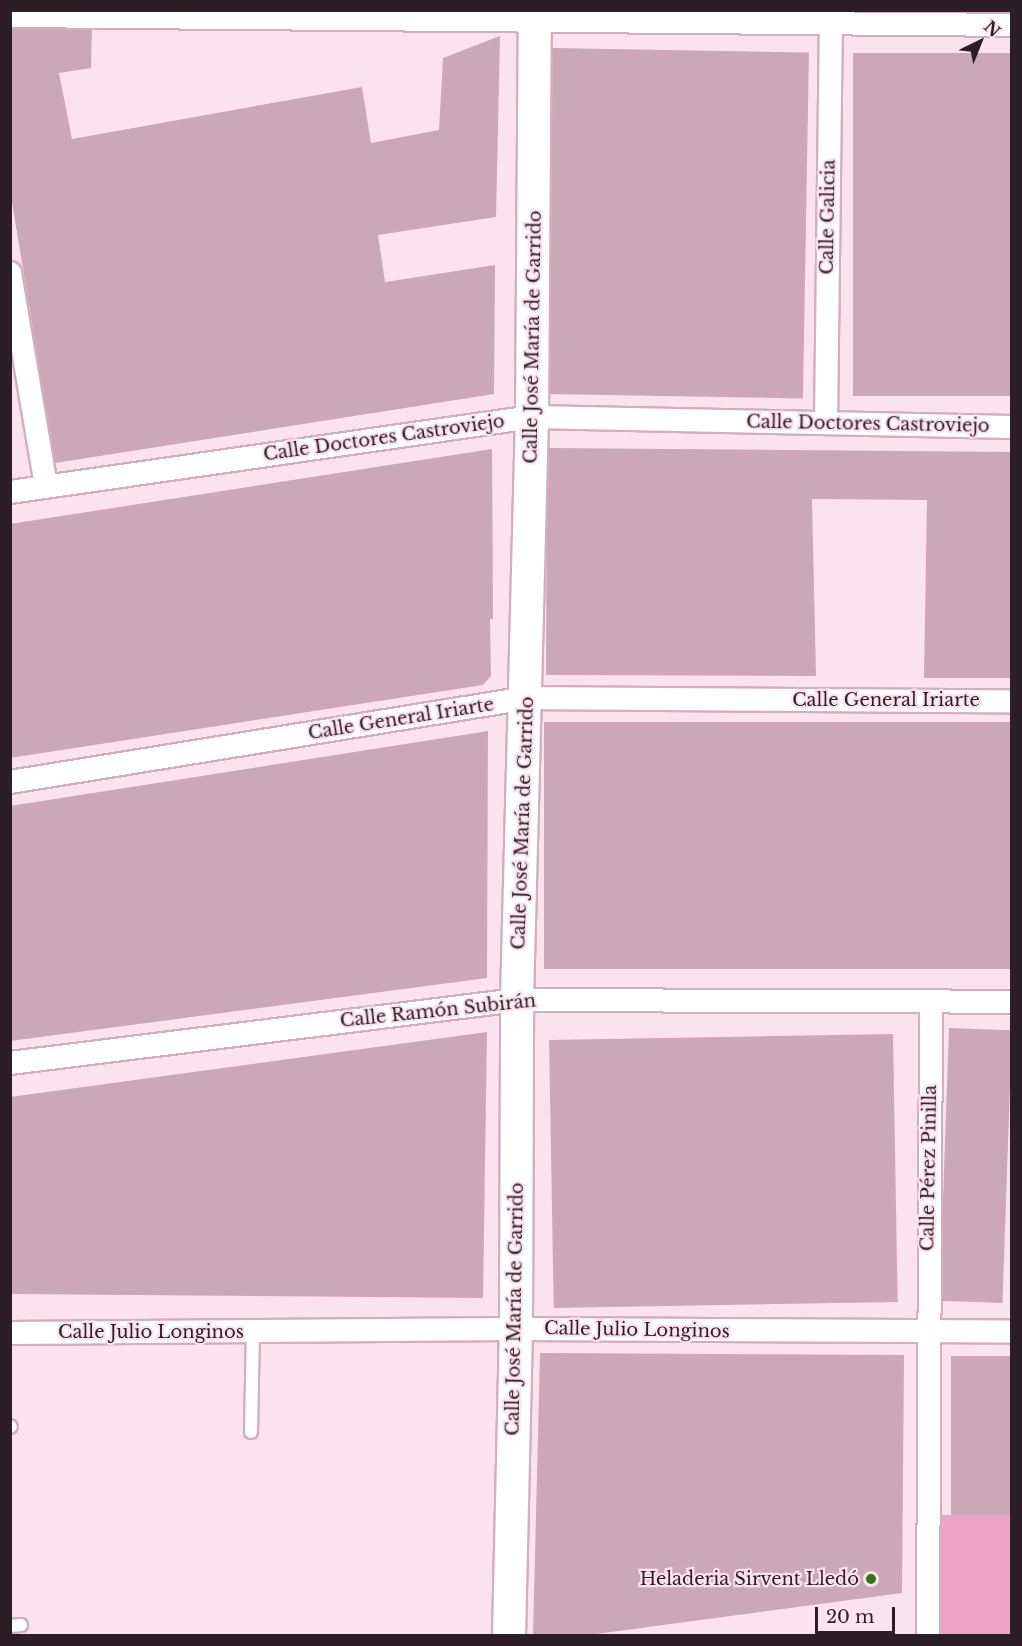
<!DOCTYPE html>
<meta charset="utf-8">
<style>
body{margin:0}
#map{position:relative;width:1022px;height:1646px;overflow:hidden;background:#fbe3ee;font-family:"Libre Baskerville",serif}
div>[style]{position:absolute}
.green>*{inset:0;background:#eca4c7;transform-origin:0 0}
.building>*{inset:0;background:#cca7b8;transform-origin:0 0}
.roads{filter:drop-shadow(2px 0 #d4aebf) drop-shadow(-2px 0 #d4aebf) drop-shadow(0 2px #d4aebf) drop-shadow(0 -2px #d4aebf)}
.lane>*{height:12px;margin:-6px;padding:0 6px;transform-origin:6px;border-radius:6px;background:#fff}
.street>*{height:22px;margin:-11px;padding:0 11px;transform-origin:11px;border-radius:11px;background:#fff}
.secondary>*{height:32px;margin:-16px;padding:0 16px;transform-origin:16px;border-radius:16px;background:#fff}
.dots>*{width:16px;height:16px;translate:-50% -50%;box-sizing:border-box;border:3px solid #fbe3ee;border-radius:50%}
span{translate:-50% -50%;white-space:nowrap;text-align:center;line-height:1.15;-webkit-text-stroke:4.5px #fbe3ee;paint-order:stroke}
.street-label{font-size:18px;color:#2d1e25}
.poi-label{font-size:18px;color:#2d1e25}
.right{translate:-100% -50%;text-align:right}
.frame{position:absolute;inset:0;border:12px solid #2d1e25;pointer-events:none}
.north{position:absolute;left:950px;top:12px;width:60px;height:60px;-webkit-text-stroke:4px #fbe3ee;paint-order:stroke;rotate:43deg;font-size:16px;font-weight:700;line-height:24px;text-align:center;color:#2d1e25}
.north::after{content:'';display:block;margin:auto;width:21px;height:27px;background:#2d1e25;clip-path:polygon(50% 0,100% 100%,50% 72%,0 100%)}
.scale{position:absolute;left:815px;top:1607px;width:80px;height:27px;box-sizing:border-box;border:3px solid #2d1e25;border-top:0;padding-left:8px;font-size:18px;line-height:21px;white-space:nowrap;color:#2d1e25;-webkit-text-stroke:4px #fbe3ee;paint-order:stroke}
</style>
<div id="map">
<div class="green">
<i style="left:1011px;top:1515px;width:120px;height:82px;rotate:90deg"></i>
</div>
<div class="building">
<i style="clip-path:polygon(92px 23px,91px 68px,59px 73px,72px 139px,362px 87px,371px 143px,439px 130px,443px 58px,500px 36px,496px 217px,378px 235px,385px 282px,495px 265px,494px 394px,55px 463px,10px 190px,10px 24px)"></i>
<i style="left:552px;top:48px;width:257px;height:346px;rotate:1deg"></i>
<i style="left:853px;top:53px;width:159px;height:343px"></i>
<i style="clip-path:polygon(547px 448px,1012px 452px,1012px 678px,924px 678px,927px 500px,812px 499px,816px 676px,546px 675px)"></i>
<i style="clip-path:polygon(492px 449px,493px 619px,490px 619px,491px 676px,483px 685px,10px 758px,10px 524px)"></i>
<i style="left:544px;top:722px;width:468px;height:247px"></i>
<i style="clip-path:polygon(488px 731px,487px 978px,10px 1041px,10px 806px)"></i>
<i style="left:949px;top:1028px;width:63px;height:273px;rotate:2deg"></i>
<i style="clip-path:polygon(487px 1032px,483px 1298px,10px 1294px,10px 1097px)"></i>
<i style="left:893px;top:1034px;width:268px;height:344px;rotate:89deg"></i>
<i style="clip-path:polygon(540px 1353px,904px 1355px,902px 1593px,581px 1636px,533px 1636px)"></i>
<i style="left:1012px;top:1356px;width:159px;height:61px;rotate:90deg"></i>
</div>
<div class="roads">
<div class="lane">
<i style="left:10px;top:1426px;width:1px;rotate:45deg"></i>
<i style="left:251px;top:1432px;width:101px;rotate:-88.9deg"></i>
<i style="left:10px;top:1626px;width:11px;rotate:-5deg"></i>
</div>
<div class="street">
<i style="left:10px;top:16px;width:1002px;rotate:0.51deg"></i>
<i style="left:10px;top:273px;width:216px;rotate:80.4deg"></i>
<i style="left:826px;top:423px;width:412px;rotate:-89.3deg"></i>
<i style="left:10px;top:492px;width:527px;rotate:-8.18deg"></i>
<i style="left:532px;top:417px;width:480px;rotate:1.2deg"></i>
<i style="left:10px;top:782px;width:524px;rotate:-9.23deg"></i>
<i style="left:527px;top:698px;width:485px;rotate:0.4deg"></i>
<i style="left:10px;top:1063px;width:511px;rotate:-7.08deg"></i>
<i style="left:517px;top:1000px;width:495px;rotate:0.2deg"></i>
<i style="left:10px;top:1333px;width:506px;rotate:-0.45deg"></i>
<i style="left:516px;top:1329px;width:496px;rotate:0.3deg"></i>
<i style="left:928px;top:1636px;width:633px;rotate:-89.73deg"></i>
</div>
<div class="secondary">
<i style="left:509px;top:1636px;width:307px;rotate:-88.7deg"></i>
<i style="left:516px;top:1329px;width:329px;rotate:-89.8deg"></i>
<i style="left:517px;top:1000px;width:583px;rotate:-88.53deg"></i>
<i style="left:532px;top:417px;width:407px;rotate:-89.6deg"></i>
</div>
</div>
<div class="dots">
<i style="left:871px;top:1579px;background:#2f7415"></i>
</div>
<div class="street-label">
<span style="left:828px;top:217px;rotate:-89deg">Calle Galicia</span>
<span style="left:533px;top:337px;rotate:-89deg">Calle José María de Garrido</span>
<span style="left:868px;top:424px;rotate:1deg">Calle Doctores Castroviejo</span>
<span style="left:384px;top:438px;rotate:-8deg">Calle Doctores Castroviejo</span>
<span style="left:886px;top:700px">Calle General Iriarte</span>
<span style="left:401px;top:719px;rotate:-9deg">Calle General Iriarte</span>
<span style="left:523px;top:823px;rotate:-88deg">Calle José María de Garrido</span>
<span style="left:438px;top:1011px;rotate:-6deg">Calle Ramón Subirán</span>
<span style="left:929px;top:1168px;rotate:-89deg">Calle Pérez Pinilla</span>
<span style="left:515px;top:1309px;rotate:-89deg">Calle José María de Garrido</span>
<span style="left:637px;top:1330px;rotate:1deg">Calle Julio Longinos</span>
<span style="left:151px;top:1332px">Calle Julio Longinos</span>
</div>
<div class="poi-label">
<span class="right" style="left:859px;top:1579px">Heladeria Sirvent Lledó</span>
</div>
<div class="frame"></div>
<div class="north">N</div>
<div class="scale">20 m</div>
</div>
